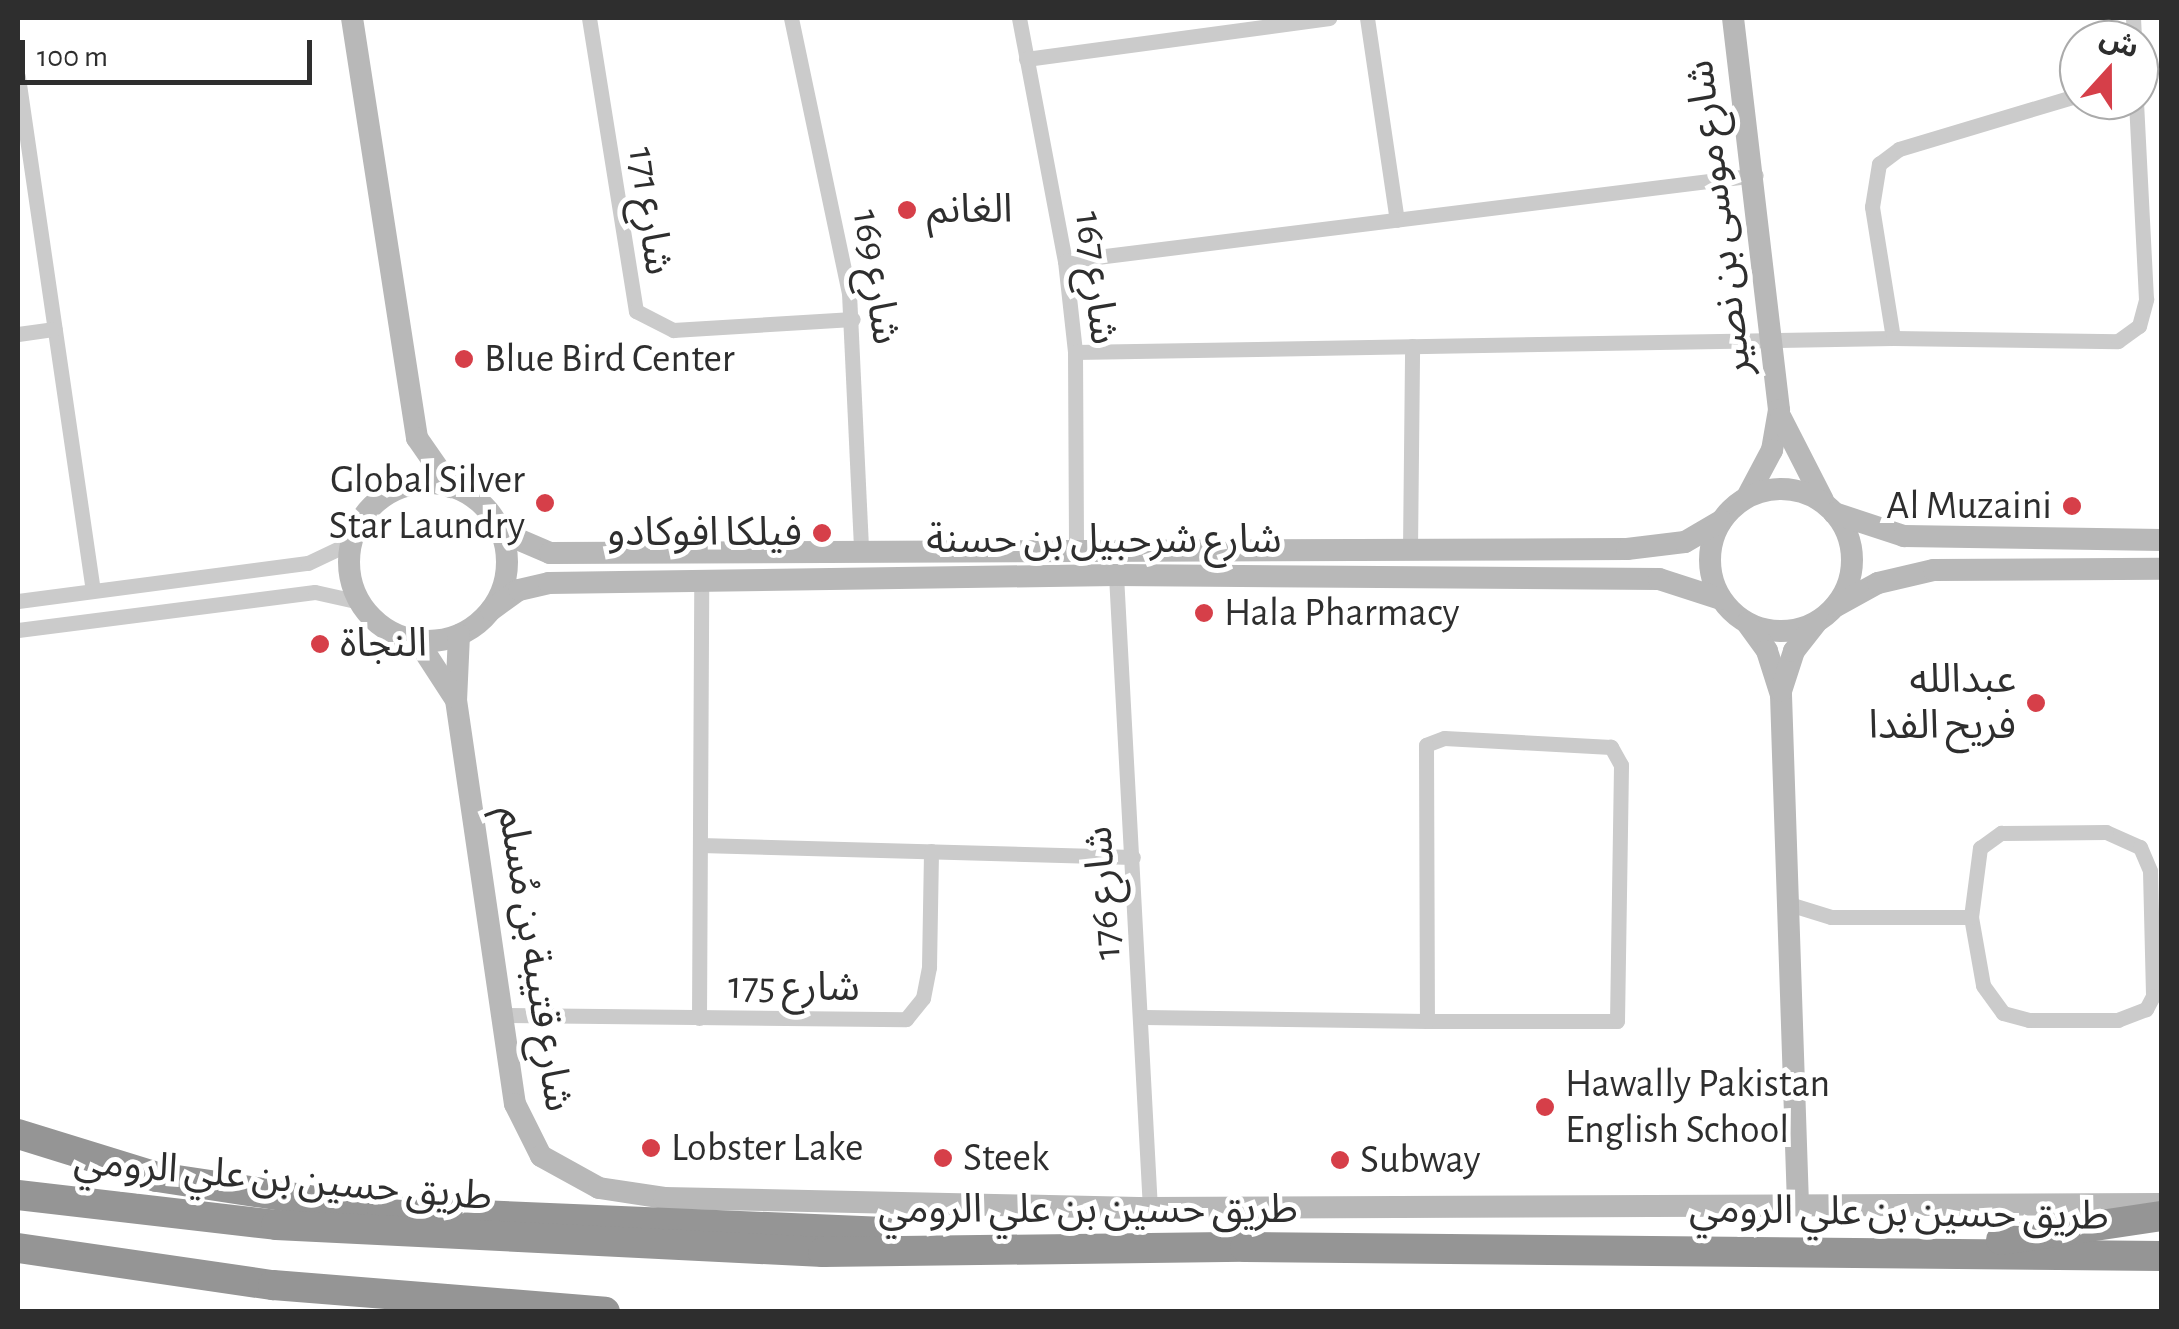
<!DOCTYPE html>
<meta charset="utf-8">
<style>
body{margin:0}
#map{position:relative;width:2179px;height:1329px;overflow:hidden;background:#fff;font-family:"Alegreya Sans","Noto Sans Arabic",sans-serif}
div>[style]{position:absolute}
.street>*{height:15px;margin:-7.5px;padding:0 7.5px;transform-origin:7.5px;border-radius:7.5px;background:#cbcbcb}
.secondary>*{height:22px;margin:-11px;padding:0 11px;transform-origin:11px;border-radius:11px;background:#b8b8b8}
.secondary>.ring{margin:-11px;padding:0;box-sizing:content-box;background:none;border:22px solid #b8b8b8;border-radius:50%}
.highway>*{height:30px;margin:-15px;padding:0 15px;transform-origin:15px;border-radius:15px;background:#959595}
.dots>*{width:28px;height:28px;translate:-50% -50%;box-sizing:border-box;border:5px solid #fff;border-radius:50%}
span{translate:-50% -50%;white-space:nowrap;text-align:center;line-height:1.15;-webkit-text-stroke:10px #fff;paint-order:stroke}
.poi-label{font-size:40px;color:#2e2e2e}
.left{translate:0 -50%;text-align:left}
.right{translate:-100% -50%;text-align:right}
.street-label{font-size:40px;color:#2e2e2e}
.frame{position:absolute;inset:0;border:20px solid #2e2e2e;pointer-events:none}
.north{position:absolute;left:2059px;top:20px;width:100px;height:100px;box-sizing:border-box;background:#fff;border:2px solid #ababab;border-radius:50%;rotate:21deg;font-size:28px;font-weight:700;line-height:40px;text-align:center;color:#2e2e2e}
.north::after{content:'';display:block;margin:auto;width:35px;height:45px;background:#d63f49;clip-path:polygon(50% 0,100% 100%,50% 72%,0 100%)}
.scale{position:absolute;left:20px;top:40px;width:292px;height:45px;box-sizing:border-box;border:5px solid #2e2e2e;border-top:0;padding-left:12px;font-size:30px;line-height:35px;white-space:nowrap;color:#2e2e2e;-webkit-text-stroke:8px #fff;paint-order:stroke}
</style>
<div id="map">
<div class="street">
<i style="left:589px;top:18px;width:297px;rotate:80.9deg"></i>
<i style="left:636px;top:311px;width:42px;rotate:27.2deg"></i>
<i style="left:673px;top:330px;width:180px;rotate:-3.5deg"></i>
<i style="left:791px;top:18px;width:281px;rotate:78.1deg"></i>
<i style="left:849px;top:293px;width:259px;rotate:87.3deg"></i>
<i style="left:1019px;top:18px;width:247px;rotate:79.3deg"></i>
<i style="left:1065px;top:261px;width:92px;rotate:83.7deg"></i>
<i style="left:1075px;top:352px;width:198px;rotate:89.7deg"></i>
<i style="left:1367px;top:18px;width:204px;rotate:81.6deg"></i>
<i style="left:2133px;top:18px;width:22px;rotate:87deg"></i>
<i style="left:1026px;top:59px;width:306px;rotate:-7.7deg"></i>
<i style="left:18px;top:77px;width:519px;rotate:81.7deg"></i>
<i style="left:1065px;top:261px;width:696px;rotate:-7.09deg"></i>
<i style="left:18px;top:334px;width:37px;rotate:-8deg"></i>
<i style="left:1893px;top:338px;width:133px;rotate:-99.1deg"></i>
<i style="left:1872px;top:207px;width:44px;rotate:-80.8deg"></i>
<i style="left:1879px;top:164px;width:25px;rotate:-37deg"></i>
<i style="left:1899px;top:149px;width:188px;rotate:-16.7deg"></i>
<i style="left:1075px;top:352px;width:818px;rotate:-0.98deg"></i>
<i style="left:1893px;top:338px;width:225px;rotate:0.8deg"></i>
<i style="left:2118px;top:341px;width:26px;rotate:-36deg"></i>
<i style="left:2139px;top:326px;width:28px;rotate:-75deg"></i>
<i style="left:2146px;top:299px;width:199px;rotate:-92.9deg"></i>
<i style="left:1410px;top:549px;width:203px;rotate:-89.4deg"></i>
<i style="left:1116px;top:575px;width:634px;rotate:86.93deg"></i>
<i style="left:18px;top:601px;width:292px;rotate:-7.5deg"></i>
<i style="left:308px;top:563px;width:49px;rotate:-25.5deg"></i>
<i style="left:18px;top:630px;width:299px;rotate:-7.3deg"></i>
<i style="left:315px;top:592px;width:46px;rotate:12.5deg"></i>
<i style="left:2106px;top:832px;width:37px;rotate:24deg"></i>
<i style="left:2140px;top:847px;width:26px;rotate:67deg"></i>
<i style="left:2150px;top:871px;width:125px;rotate:88.6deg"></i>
<i style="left:2153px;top:996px;width:15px;rotate:118deg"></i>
<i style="left:2146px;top:1009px;width:30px;rotate:159deg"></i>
<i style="left:2118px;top:1020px;width:89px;rotate:180deg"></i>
<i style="left:2029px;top:1020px;width:27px;rotate:-165deg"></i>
<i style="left:2003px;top:1013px;width:34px;rotate:-126deg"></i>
<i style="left:1983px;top:985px;width:69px;rotate:-100deg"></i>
<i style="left:1971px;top:917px;width:70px;rotate:-82.6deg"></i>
<i style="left:1980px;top:848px;width:26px;rotate:-36deg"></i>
<i style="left:2001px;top:833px;width:105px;rotate:-0.5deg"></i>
<i style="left:700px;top:845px;width:433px;rotate:1.6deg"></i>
<i style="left:1789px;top:904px;width:44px;rotate:17.2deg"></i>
<i style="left:1831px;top:917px;width:140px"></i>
<i style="left:505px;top:1015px;width:401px;rotate:0.6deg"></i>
<i style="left:906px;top:1019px;width:27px;rotate:-51deg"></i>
<i style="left:923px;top:998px;width:32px;rotate:-79deg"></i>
<i style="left:929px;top:967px;width:116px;rotate:-89deg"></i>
<i style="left:1144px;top:1017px;width:283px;rotate:0.8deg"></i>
<i style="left:1427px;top:1021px;width:190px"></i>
<i style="left:1617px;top:1021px;width:256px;rotate:-89.1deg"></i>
<i style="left:1621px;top:765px;width:21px;rotate:-119deg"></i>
<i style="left:1611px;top:747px;width:167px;rotate:-176.9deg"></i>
<i style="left:1444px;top:738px;width:19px;rotate:159deg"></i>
<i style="left:1426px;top:745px;width:276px;rotate:89.8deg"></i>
<i style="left:699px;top:1018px;width:437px;rotate:-89.7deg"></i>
</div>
<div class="secondary">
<i style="left:352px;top:18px;width:425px;rotate:81.2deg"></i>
<i style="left:417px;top:438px;width:60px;rotate:55.2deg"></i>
<i style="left:1733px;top:18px;width:395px;rotate:83.3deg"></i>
<i style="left:1779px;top:410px;width:41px;rotate:99.9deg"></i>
<i style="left:1772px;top:450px;width:53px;rotate:118deg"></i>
<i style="left:1781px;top:418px;width:92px;rotate:62.9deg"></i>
<i class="ring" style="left:349px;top:483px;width:136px;height:136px"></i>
<i class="ring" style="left:1710px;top:489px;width:120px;height:120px"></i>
<i style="left:1834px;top:513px;width:74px;rotate:18.2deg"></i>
<i style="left:1904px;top:536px;width:258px;rotate:0.9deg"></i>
<i style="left:501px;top:532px;width:53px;rotate:23.2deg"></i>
<i style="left:550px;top:553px;width:1077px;rotate:-0.21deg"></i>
<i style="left:1627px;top:549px;width:58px;rotate:-6.9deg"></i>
<i style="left:1685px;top:542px;width:42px;rotate:-30.3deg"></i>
<i style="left:1836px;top:606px;width:48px;rotate:-28.7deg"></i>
<i style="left:1878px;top:583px;width:57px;rotate:-13.1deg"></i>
<i style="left:1934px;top:570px;width:228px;rotate:-0.3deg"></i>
<i style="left:491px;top:610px;width:34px;rotate:-36deg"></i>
<i style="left:519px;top:590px;width:31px;rotate:-13deg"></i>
<i style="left:549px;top:583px;width:567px;rotate:-0.81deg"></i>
<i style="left:1116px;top:575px;width:543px;rotate:0.42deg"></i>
<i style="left:1659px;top:579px;width:65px;rotate:17.9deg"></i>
<i style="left:1747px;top:623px;width:34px;rotate:54deg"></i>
<i style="left:1767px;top:651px;width:46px;rotate:72.3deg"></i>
<i style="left:1781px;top:695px;width:509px;rotate:88.09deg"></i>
<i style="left:459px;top:635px;width:65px;rotate:92.6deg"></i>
<i style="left:456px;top:700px;width:408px;rotate:81.7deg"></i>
<i style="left:515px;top:1104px;width:58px;rotate:63.4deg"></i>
<i style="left:541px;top:1156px;width:66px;rotate:28.9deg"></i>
<i style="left:599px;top:1188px;width:66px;rotate:8.7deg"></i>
<i style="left:664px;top:1198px;width:486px;rotate:1.2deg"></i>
<i style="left:1150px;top:1208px;width:1012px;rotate:-0.23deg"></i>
<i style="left:417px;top:640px;width:68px;rotate:57deg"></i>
<i style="left:1781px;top:691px;width:42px;rotate:-72deg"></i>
<i style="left:1794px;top:651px;width:36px;rotate:-52deg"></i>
</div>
<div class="highway">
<i style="left:18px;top:1134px;width:145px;rotate:17.2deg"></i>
<i style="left:157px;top:1177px;width:228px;rotate:8.6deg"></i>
<i style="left:382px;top:1211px;width:503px;rotate:2.39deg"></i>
<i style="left:18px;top:1195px;width:260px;rotate:6.6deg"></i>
<i style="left:276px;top:1225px;width:548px;rotate:2.83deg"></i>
<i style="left:823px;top:1252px;width:422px;rotate:-0.7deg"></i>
<i style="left:1245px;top:1247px;width:917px;rotate:0.56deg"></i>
<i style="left:2001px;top:1240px;width:163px;rotate:-8.5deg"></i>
<i style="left:18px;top:1248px;width:258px;rotate:8.3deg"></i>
<i style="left:273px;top:1285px;width:333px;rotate:4.6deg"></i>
</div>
<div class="dots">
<i style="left:907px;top:210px;background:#d63f49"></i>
<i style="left:464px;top:359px;background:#d63f49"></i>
<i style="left:545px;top:503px;background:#d63f49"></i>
<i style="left:2072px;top:506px;background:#d63f49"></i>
<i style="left:822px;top:533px;background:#d63f49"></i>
<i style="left:1204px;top:613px;background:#d63f49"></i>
<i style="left:320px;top:644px;background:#d63f49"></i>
<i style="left:2036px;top:703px;background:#d63f49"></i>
<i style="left:1545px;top:1107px;background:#d63f49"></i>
<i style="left:651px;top:1148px;background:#d63f49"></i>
<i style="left:943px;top:1158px;background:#d63f49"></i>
<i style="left:1340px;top:1160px;background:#d63f49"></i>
</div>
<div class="poi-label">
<span class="left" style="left:927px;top:210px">الغانم</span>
<span class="left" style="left:484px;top:359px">Blue Bird Center</span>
<span class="right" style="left:525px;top:503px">Global Silver<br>Star Laundry</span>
<span class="right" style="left:2052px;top:506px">Al Muzaini</span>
<span class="right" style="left:802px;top:533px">فيلكا افوكادو</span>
<span class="left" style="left:1224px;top:613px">Hala Pharmacy</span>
<span class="left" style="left:340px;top:644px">النجاة</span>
<span class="right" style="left:2016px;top:703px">عبدالله<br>فريح الفدا</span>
<span class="left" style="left:1565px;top:1107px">Hawally Pakistan<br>English School</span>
<span class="left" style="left:671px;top:1148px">Lobster Lake</span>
<span class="left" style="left:963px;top:1158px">Steek</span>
<span class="left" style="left:1360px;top:1160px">Subway</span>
</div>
<div class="street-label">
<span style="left:650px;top:211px;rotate:82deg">شارع 171</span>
<span style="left:1719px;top:218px;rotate:-97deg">شارع موسى بن نصير</span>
<span style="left:876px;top:277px;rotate:81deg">شارع 169</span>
<span style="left:1096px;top:278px;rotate:83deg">شارع 167</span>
<span style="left:1104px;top:540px">شارع شرحبيل بن حسنة</span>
<span style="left:1103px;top:893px;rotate:-94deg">شارع 176</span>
<span style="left:535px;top:959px;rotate:81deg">شارع قتيبة بن مُسلم</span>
<span style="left:794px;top:987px;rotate:1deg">شارع 175</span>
<span style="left:283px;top:1179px;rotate:5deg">طريق حسين بن علي الرومي</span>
<span style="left:1088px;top:1210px">طريق حسين بن علي الرومي</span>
<span style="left:1899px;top:1213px;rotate:1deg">طريق حسين بن علي الرومي</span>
</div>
<div class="frame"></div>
<div class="north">ش</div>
<div class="scale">100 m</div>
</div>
